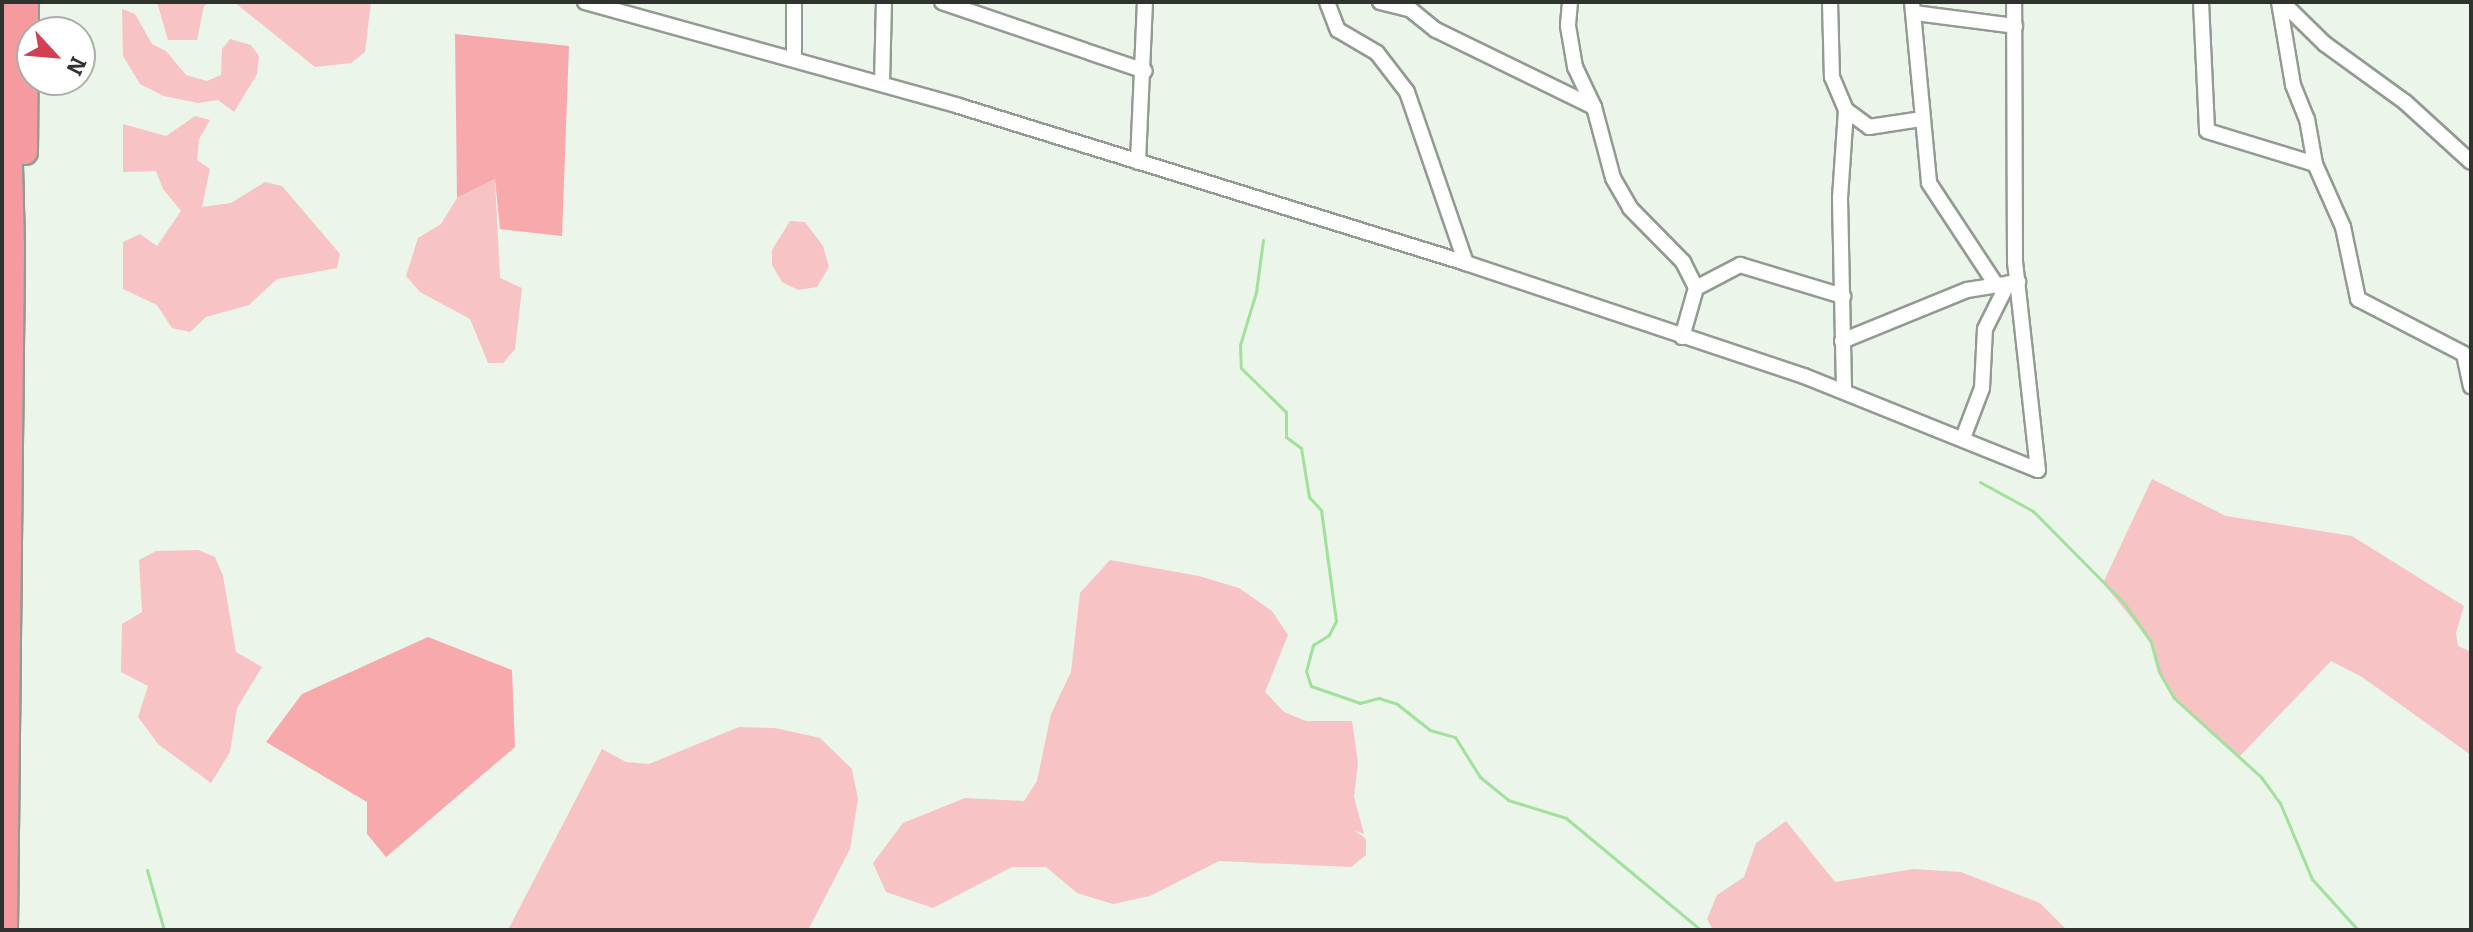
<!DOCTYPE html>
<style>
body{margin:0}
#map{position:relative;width:2473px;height:932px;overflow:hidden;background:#ebf5ea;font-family:Bitter,serif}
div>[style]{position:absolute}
.green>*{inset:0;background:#f8c3c4}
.forest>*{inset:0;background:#f8a9ac}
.stream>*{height:3px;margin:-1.5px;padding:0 1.5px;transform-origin:1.5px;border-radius:1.5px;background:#a1e19b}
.roads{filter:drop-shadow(2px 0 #929b91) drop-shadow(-2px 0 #929b91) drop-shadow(0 2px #929b91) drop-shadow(0 -2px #929b91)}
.street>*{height:14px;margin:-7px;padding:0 7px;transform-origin:7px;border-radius:7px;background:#fff}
.highway>*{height:24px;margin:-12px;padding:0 12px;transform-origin:12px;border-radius:12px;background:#f59b9f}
span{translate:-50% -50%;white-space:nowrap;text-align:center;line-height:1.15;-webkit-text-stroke:8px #fff;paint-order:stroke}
.frame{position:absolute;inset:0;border:4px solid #2f332e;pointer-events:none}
.north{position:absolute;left:16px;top:16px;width:80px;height:80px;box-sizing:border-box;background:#fff;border:2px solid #acadab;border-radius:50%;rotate:116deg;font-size:22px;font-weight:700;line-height:32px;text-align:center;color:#2f332e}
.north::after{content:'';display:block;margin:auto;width:28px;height:36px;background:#d03f52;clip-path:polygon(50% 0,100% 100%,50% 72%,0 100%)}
</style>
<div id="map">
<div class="green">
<i style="clip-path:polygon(157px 2px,210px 2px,204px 6px,197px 40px,168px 40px)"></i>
<i style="clip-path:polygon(234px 2px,371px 2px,365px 52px,351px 63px,315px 67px)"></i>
<i style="clip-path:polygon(122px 9px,135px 14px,152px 44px,166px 51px,186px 75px,207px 81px,221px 75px,222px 49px,230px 39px,251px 45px,259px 56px,257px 74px,234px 112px,218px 100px,198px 103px,164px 96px,140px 84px,123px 56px)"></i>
<i style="clip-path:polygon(195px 116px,210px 120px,199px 139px,197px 160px,210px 169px,202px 207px,231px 203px,265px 182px,282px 186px,340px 254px,337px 268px,277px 279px,249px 305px,206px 317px,190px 332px,172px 328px,157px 305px,123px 289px,123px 242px,140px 234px,157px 246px,181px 211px,163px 189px,156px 171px,123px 172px,123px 124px,166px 136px)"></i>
<i style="clip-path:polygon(495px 179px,500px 278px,522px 288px,515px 349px,503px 363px,488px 363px,470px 319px,420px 292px,406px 276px,418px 238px,441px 224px,457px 198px)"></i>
<i style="clip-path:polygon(790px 221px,805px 222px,823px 246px,829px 267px,817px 287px,798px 290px,782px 282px,772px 265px,772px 250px)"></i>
<i style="clip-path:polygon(2152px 479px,2226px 516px,2352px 536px,2464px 606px,2456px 633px,2458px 646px,2471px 652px,2471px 755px,2362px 677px,2331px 661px,2239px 757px,2222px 743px,2174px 698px,2159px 672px,2151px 642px,2103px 583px)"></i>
<i style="clip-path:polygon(198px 550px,215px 557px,223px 576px,236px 652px,262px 667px,237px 708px,230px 752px,211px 783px,158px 744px,138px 717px,148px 686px,121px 672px,122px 624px,142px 612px,139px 560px,156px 551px)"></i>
<i style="clip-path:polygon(1110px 560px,1199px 576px,1239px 588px,1272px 611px,1288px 635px,1265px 692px,1284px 712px,1306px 721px,1352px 721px,1358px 763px,1354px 797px,1364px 834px,1354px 830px,1366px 839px,1366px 855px,1351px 867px,1219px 861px,1150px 896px,1113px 904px,1077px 893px,1046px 867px,1012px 867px,933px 908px,886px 892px,873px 863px,903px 823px,965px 798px,1024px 801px,1037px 781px,1051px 714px,1071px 672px,1080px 593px)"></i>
<i style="clip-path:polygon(739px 727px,775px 728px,820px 738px,852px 769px,858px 799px,850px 849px,808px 930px,508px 930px,602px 749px,626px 762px,649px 764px)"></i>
<i style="clip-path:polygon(1786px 821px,1835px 882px,1913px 869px,1961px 872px,2040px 903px,2067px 930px,1713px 930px,1707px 919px,1717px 895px,1744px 877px,1756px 843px)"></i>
</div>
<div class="forest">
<i style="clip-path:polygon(455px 34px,569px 46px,562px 236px,500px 229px,495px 179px,457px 198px)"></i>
<i style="clip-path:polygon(428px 637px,512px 670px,515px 747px,386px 857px,367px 834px,367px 802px,266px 742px,302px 694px)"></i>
</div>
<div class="stream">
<i style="left:1263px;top:240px;width:52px;rotate:97.7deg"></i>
<i style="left:1256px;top:292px;width:55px;rotate:106.8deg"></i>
<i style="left:1240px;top:345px;width:23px;rotate:88deg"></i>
<i style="left:1241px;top:368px;width:63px;rotate:44.4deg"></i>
<i style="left:1286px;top:412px;width:25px;rotate:90deg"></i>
<i style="left:1286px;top:437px;width:19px;rotate:36deg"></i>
<i style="left:1301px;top:448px;width:50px;rotate:80.7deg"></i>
<i style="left:1309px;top:497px;width:18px;rotate:47deg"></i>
<i style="left:1321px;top:510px;width:112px;rotate:82.3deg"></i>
<i style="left:1336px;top:621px;width:16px;rotate:117deg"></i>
<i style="left:1329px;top:635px;width:19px;rotate:148deg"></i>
<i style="left:1313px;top:645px;width:27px;rotate:105deg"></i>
<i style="left:1306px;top:671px;width:16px;rotate:72deg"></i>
<i style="left:1311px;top:686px;width:52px;rotate:19.1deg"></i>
<i style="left:1360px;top:703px;width:20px;rotate:-15deg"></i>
<i style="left:1379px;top:698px;width:19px;rotate:18deg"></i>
<i style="left:1397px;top:704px;width:42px;rotate:38.2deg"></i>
<i style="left:1430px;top:730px;width:26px;rotate:16deg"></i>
<i style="left:1455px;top:737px;width:47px;rotate:58deg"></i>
<i style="left:1480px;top:777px;width:36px;rotate:39deg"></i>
<i style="left:1508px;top:800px;width:61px;rotate:17.2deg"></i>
<i style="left:1566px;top:818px;width:175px;rotate:39.7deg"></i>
<i style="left:1980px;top:482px;width:60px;rotate:28.7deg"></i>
<i style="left:2033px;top:511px;width:129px;rotate:45.3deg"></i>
<i style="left:2124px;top:603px;width:47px;rotate:55.3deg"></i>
<i style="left:2151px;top:642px;width:31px;rotate:75deg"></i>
<i style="left:2159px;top:672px;width:30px;rotate:60deg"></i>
<i style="left:2174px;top:698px;width:118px;rotate:42.2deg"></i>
<i style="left:2261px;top:777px;width:32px;rotate:54deg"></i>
<i style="left:2280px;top:803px;width:82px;rotate:67.2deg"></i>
<i style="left:2312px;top:879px;width:69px;rotate:48deg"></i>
<i style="left:147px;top:870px;width:62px;rotate:74.2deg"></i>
</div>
<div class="roads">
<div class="street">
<i style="left:585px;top:2px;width:388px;rotate:15.5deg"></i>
<i style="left:959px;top:106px;width:531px;rotate:17.21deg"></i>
<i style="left:1466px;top:263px;width:356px;rotate:18.5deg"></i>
<i style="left:1804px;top:376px;width:252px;rotate:21.9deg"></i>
<i style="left:2038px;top:470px;width:209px;rotate:-96.3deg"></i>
<i style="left:2015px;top:262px;width:260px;rotate:-90.2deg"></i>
<i style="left:942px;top:2px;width:214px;rotate:18.8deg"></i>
<i style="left:1327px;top:2px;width:30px;rotate:69deg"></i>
<i style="left:1338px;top:30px;width:45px;rotate:30.5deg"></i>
<i style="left:1377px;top:53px;width:49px;rotate:52.4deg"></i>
<i style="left:1407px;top:92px;width:181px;rotate:71deg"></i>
<i style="left:1380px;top:2px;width:32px;rotate:14deg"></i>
<i style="left:1411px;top:10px;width:32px;rotate:39deg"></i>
<i style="left:1436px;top:30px;width:176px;rotate:26deg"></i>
<i style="left:1570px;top:2px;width:24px;rotate:95deg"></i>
<i style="left:1568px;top:26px;width:42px;rotate:80.3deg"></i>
<i style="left:1575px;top:67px;width:44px;rotate:64.6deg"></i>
<i style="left:1594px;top:107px;width:73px;rotate:75deg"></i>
<i style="left:1613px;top:178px;width:34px;rotate:60deg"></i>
<i style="left:1630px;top:208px;width:76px;rotate:45.5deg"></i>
<i style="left:1683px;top:262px;width:29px;rotate:63deg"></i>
<i style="left:1696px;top:288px;width:51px;rotate:105.9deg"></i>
<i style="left:1830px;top:2px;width:75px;rotate:88.5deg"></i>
<i style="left:1832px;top:77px;width:36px;rotate:67deg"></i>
<i style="left:1846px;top:110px;width:88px;rotate:93.9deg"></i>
<i style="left:1840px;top:198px;width:193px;rotate:88.8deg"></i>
<i style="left:1912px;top:2px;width:182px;rotate:84.6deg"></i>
<i style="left:1929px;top:183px;width:120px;rotate:56.6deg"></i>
<i style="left:2201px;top:2px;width:129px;rotate:87.3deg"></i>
<i style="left:2207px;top:131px;width:113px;rotate:17deg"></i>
<i style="left:2279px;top:2px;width:84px;rotate:80.4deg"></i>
<i style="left:2293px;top:85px;width:37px;rotate:68deg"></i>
<i style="left:2307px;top:119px;width:46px;rotate:79.9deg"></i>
<i style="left:2315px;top:164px;width:69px;rotate:66deg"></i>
<i style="left:2343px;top:227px;width:74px;rotate:78.2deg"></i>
<i style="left:2358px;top:299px;width:119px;rotate:27.4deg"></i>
<i style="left:2464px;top:354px;width:33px;rotate:78deg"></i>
<i style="left:2282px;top:2px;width:60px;rotate:44.3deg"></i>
<i style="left:2325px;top:44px;width:99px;rotate:35.9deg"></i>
<i style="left:2405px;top:102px;width:89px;rotate:42.3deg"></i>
<i style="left:1915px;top:13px;width:101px;rotate:7.4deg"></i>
<i style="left:794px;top:57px;width:55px;rotate:-90deg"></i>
<i style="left:882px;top:83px;width:81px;rotate:-88.6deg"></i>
<i style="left:1846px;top:110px;width:29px;rotate:36deg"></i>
<i style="left:1869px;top:127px;width:54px;rotate:-8.6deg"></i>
<i style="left:1138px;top:162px;width:160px;rotate:-87.5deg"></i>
<i style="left:1696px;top:288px;width:50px;rotate:-27.6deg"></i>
<i style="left:1740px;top:265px;width:108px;rotate:16.8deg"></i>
<i style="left:1842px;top:341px;width:135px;rotate:-22.2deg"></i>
<i style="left:1967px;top:290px;width:52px;rotate:-8.9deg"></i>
<i style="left:1963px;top:438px;width:53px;rotate:-69.2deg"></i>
<i style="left:1982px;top:388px;width:59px;rotate:-87.1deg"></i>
<i style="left:1985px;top:329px;width:51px;rotate:-63.4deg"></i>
</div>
<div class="highway">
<i style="left:25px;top:152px;width:150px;rotate:-89.6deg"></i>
<i style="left:5px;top:930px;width:683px;rotate:-89.41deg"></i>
<i style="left:12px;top:247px;width:245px;rotate:-91.4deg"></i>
</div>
</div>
<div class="frame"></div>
<div class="north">N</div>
</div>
